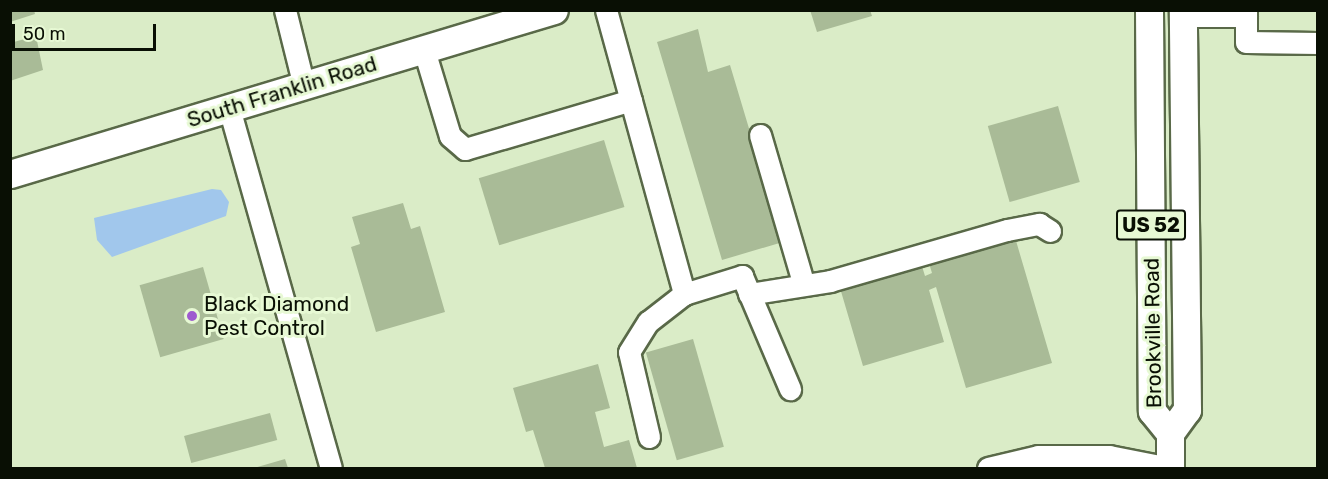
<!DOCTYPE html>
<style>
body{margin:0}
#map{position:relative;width:1328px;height:479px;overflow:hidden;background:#daecc7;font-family:Rubik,sans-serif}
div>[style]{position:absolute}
.water>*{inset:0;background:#a1c7ec}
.building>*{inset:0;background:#a9bb97;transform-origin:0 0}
.roads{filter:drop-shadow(2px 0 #596948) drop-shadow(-2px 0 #596948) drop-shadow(0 2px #596948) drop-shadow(0 -2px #596948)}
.minor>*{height:21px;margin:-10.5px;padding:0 10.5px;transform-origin:10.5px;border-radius:10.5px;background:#fff}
.major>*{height:27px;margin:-13.5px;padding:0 13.5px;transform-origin:13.5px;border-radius:13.5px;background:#fff}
.dots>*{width:16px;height:16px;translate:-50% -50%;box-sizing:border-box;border:3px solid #e7f9d4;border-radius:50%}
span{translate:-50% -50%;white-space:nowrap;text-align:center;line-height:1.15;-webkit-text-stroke:6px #e7f9d4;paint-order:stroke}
.shield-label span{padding:2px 4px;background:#e7f9d4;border:2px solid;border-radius:4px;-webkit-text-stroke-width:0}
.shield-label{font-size:20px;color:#090f04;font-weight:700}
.street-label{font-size:21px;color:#090f04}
.poi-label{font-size:21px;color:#090f04}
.left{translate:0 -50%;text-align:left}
.frame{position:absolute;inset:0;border:12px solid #090f04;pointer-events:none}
.scale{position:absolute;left:12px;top:24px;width:144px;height:27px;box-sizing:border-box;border:3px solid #090f04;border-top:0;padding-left:8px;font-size:18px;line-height:21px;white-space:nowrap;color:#090f04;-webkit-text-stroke:4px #e7f9d4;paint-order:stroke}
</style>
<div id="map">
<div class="water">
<i style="clip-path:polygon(212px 189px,221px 190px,229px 202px,226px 216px,112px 257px,97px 240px,94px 218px)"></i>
</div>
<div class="building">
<i style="clip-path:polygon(10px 10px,34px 10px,35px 14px,10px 22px)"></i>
<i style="clip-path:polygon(810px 10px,870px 10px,872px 16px,817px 32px)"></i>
<i style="clip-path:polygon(698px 29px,708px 72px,730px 65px,783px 242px,722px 260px,657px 42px)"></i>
<i style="clip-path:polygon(36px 36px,43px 70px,10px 81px,10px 43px)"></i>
<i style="left:1058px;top:106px;width:79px;height:73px;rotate:74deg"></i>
<i style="left:604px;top:140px;width:70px;height:131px;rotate:73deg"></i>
<i style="clip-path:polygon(403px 203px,411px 229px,420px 226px,445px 312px,376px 332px,351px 247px,360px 244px,352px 217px)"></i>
<i style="clip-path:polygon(1014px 234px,1052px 363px,966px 388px,936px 287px,929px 290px,944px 342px,863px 366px,840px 288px,921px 263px,925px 276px,932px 273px,928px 260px)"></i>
<i style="left:203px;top:267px;width:75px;height:66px;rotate:74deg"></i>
<i style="left:693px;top:339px;width:112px;height:49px;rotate:74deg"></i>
<i style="clip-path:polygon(598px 364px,610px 408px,595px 412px,604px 447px,629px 440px,637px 468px,545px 468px,533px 430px,526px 432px,513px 388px)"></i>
<i style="left:270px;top:413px;width:28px;height:89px;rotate:75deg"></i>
<i style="clip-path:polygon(285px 459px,288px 468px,254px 468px)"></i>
</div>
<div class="roads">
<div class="minor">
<i style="left:285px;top:10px;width:78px;rotate:76deg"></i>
<i style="left:606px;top:10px;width:295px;rotate:74.6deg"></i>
<i style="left:684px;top:294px;width:61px;rotate:-17.2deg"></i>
<i style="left:742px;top:276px;width:123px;rotate:67deg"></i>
<i style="left:1246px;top:10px;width:32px;rotate:90deg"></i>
<i style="left:1246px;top:42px;width:72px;rotate:0.8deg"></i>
<i style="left:1183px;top:16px;width:63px"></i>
<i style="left:424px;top:50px;width:90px;rotate:73.2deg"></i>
<i style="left:450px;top:136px;width:20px;rotate:41deg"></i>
<i style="left:465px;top:149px;width:173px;rotate:-16.4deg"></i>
<i style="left:229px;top:108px;width:374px;rotate:74.2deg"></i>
<i style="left:760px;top:135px;width:156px;rotate:73.7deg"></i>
<i style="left:749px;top:294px;width:82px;rotate:-9.1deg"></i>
<i style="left:830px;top:281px;width:184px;rotate:-16.1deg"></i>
<i style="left:1007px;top:230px;width:33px;rotate:-11deg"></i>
<i style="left:1039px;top:224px;width:13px;rotate:32deg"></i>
<i style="left:649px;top:437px;width:87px;rotate:-103.2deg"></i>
<i style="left:629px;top:352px;width:36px;rotate:-58deg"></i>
<i style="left:648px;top:322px;width:46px;rotate:-37.9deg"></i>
<i style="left:988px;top:468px;width:51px;rotate:-13.5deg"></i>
<i style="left:1038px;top:456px;width:71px"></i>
<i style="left:1109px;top:456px;width:62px;rotate:11.1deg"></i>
</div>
<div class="major">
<i style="left:1149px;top:10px;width:401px;rotate:89.6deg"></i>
<i style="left:1152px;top:411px;width:28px;rotate:51deg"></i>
<i style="left:10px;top:174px;width:568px;rotate:-16.78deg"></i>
<i style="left:1170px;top:433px;width:29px;rotate:-54deg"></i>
<i style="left:1187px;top:410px;width:400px;rotate:-90.6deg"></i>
<i style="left:1170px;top:433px;width:35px;rotate:90deg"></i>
</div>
</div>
<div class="dots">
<i style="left:192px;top:316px;background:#9e5acf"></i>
</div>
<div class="shield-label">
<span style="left:1151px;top:225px">US 52</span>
</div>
<div class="street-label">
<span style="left:282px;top:92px;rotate:-17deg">South Franklin Road</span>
<span style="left:1153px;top:333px;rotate:-91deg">Brookville Road</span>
</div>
<div class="poi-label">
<span class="left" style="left:204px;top:316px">Black Diamond<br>Pest Control</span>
</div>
<div class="frame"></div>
<div class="scale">50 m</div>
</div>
